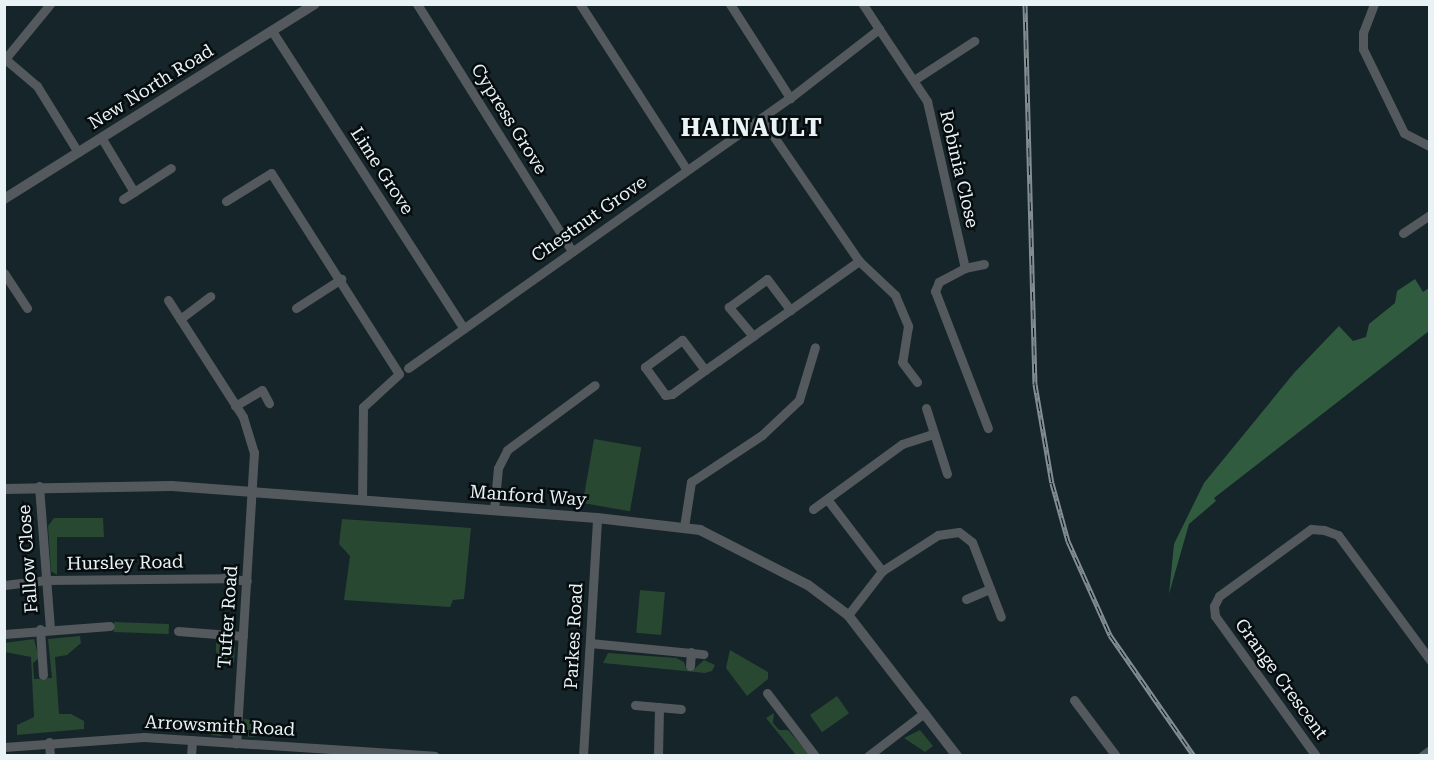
<!DOCTYPE html>
<style>
body{margin:0}
#map{position:relative;width:1434px;height:760px;overflow:hidden;background:#15252a;font-family:"Roboto Serif",serif}
div>[style]{position:absolute}
.green>*{inset:0;background:#284832;transform-origin:0 0}
.forest>*{inset:0;background:#305b3f}
.minor>*{height:9px;margin:-4.5px;padding:0 4.5px;transform-origin:4.5px;border-radius:4.5px;background:#54595e}
.tertiary>*{height:10px;margin:-5px;padding:0 5px;transform-origin:5px;border-radius:5px;background:#54595e}
.rail>*{height:5px;margin-top:-2.5px;transform-origin:0;background:repeating-linear-gradient(90deg,#070d0f 0 9px,#828e92 0 18px);box-sizing:border-box;border-block:2px solid #828e92}
span{translate:-50% -50%;white-space:nowrap;text-align:center;line-height:1.15;-webkit-text-stroke:5px #070d0f;paint-order:stroke}
.street-label{font-size:18px;color:#e9f3f6}
.district-label{font-size:24px;color:#e9f3f6;font-weight:700;letter-spacing:1.5px}
.frame{position:absolute;inset:0;border:6px solid #e9f3f6;pointer-events:none}
</style>
<div id="map">
<div class="green">
<i style="left:594px;top:439px;width:48px;height:65px;rotate:10deg"></i>
<i style="clip-path:polygon(54px 518px,103px 518px,104px 537px,57px 537px,57px 575px,51px 571px,48px 526px)"></i>
<i style="clip-path:polygon(342px 519px,471px 528px,464px 599px,453px 600px,450px 607px,344px 600px,350px 556px,339px 544px)"></i>
<i style="left:640px;top:590px;width:25px;height:43px;rotate:5deg"></i>
<i style="left:114px;top:622px;width:55px;height:10px;rotate:2deg"></i>
<i style="clip-path:polygon(80px 636px,81px 643px,67px 655px,55px 657px,59px 714px,71px 714px,84px 721px,84px 729px,17px 735px,17px 725px,34px 717px,31px 657px,5px 652px,4px 643px,34px 639px,39px 658px,33px 663px,34px 679px,52px 678px,48px 639px)"></i>
<i style="clip-path:polygon(216px 643px,235px 646px,234px 662px,226px 662px,216px 652px)"></i>
<i style="clip-path:polygon(730px 650px,768px 672px,768px 679px,747px 696px,726px 668px)"></i>
<i style="clip-path:polygon(608px 653px,676px 658px,684px 662px,686px 669px,693px 670px,704px 660px,715px 665px,712px 671px,705px 673px,603px 663px)"></i>
<i style="left:837px;top:696px;width:21px;height:33px;rotate:55deg"></i>
<i style="clip-path:polygon(774px 713px,773px 723px,779px 730px,788px 730px,810px 755px,796px 755px,766px 718px)"></i>
<i style="clip-path:polygon(230px 718px,229px 731px,221px 736px,211px 735px,212px 726px)"></i>
<i style="clip-path:polygon(244px 719px,251px 720px,261px 730px,260px 736px,249px 737px,242px 731px)"></i>
<i style="clip-path:polygon(920px 730px,933px 746px,925px 752px,904px 738px)"></i>
</div>
<div class="forest">
<i style="clip-path:polygon(1415px 279px,1423px 292px,1429px 288px,1429px 331px,1214px 498px,1216px 501px,1189px 524px,1169px 594px,1174px 544px,1204px 483px,1294px 373px,1339px 326px,1353px 341px,1366px 337px,1369px 324px,1395px 303px,1397px 291px)"></i>
</div>
<div class="minor">
<i style="left:417px;top:4px;width:292px;rotate:57.9deg"></i>
<i style="left:580px;top:4px;width:197px;rotate:57.2deg"></i>
<i style="left:730px;top:4px;width:112px;rotate:57.4deg"></i>
<i style="left:790px;top:98px;width:113px;rotate:-37.8deg"></i>
<i style="left:879px;top:29px;width:30px;rotate:-123deg"></i>
<i style="left:1374px;top:4px;width:31px;rotate:111deg"></i>
<i style="left:1363px;top:33px;width:16px;rotate:90deg"></i>
<i style="left:1363px;top:49px;width:93px;rotate:64deg"></i>
<i style="left:1404px;top:133px;width:29px;rotate:27deg"></i>
<i style="left:879px;top:29px;width:87px;rotate:56.3deg"></i>
<i style="left:927px;top:101px;width:171px;rotate:77.2deg"></i>
<i style="left:272px;top:31px;width:354px;rotate:57.2deg"></i>
<i style="left:4px;top:58px;width:43px;rotate:40.3deg"></i>
<i style="left:37px;top:86px;width:78px;rotate:58.2deg"></i>
<i style="left:5px;top:59px;width:71px;rotate:-50.7deg"></i>
<i style="left:914px;top:80px;width:72px;rotate:-33deg"></i>
<i style="left:101px;top:137px;width:64px;rotate:59deg"></i>
<i style="left:123px;top:199px;width:57px;rotate:-32.9deg"></i>
<i style="left:226px;top:201px;width:53px;rotate:-31.9deg"></i>
<i style="left:271px;top:173px;width:238px;rotate:57.5deg"></i>
<i style="left:399px;top:374px;width:49px;rotate:137.5deg"></i>
<i style="left:363px;top:407px;width:93px;rotate:90.6deg"></i>
<i style="left:1403px;top:233px;width:32px;rotate:-34deg"></i>
<i style="left:859px;top:261px;width:50px;rotate:43.4deg"></i>
<i style="left:895px;top:295px;width:34px;rotate:67deg"></i>
<i style="left:908px;top:326px;width:36px;rotate:99deg"></i>
<i style="left:902px;top:362px;width:25px;rotate:53deg"></i>
<i style="left:984px;top:264px;width:19px;rotate:168deg"></i>
<i style="left:965px;top:268px;width:30px;rotate:152deg"></i>
<i style="left:939px;top:282px;width:10px;rotate:114deg"></i>
<i style="left:935px;top:291px;width:147px;rotate:68.9deg"></i>
<i style="left:4px;top:273px;width:42px;rotate:56.7deg"></i>
<i style="left:168px;top:300px;width:139px;rotate:57.3deg"></i>
<i style="left:243px;top:417px;width:37px;rotate:73deg"></i>
<i style="left:254px;top:452px;width:292px;rotate:93.5deg"></i>
<i style="left:296px;top:308px;width:54px;rotate:-32.8deg"></i>
<i style="left:180px;top:319px;width:38px;rotate:-37deg"></i>
<i style="left:753px;top:336px;width:38px;rotate:-130deg"></i>
<i style="left:729px;top:307px;width:47px;rotate:-36.4deg"></i>
<i style="left:767px;top:279px;width:39px;rotate:53deg"></i>
<i style="left:408px;top:368px;width:468px;rotate:-35.3deg"></i>
<i style="left:705px;top:370px;width:38px;rotate:-127deg"></i>
<i style="left:682px;top:340px;width:46px;rotate:143.9deg"></i>
<i style="left:645px;top:367px;width:34px;rotate:54deg"></i>
<i style="left:665px;top:395px;width:7px;rotate:-8deg"></i>
<i style="left:672px;top:394px;width:41px;rotate:-36deg"></i>
<i style="left:705px;top:370px;width:16px;rotate:-35deg"></i>
<i style="left:718px;top:361px;width:43px;rotate:-35.5deg"></i>
<i style="left:753px;top:336px;width:45px;rotate:-35.1deg"></i>
<i style="left:790px;top:310px;width:85px;rotate:-35.4deg"></i>
<i style="left:859px;top:261px;width:173px;rotate:-124.4deg"></i>
<i style="left:235px;top:406px;width:31px;rotate:-31deg"></i>
<i style="left:262px;top:390px;width:15px;rotate:62deg"></i>
<i style="left:926px;top:408px;width:69px;rotate:72.3deg"></i>
<i style="left:39px;top:486px;width:143px;rotate:85.6deg"></i>
<i style="left:827px;top:499px;width:91px;rotate:52.6deg"></i>
<i style="left:813px;top:509px;width:110px;rotate:-36.1deg"></i>
<i style="left:902px;top:444px;width:32px;rotate:-18deg"></i>
<i style="left:494px;top:510px;width:42px;rotate:-84.6deg"></i>
<i style="left:498px;top:468px;width:20px;rotate:-63deg"></i>
<i style="left:507px;top:450px;width:109px;rotate:-36.5deg"></i>
<i style="left:684px;top:527px;width:46px;rotate:-81.2deg"></i>
<i style="left:691px;top:482px;width:85px;rotate:-33.5deg"></i>
<i style="left:762px;top:435px;width:51px;rotate:-43.4deg"></i>
<i style="left:799px;top:400px;width:55px;rotate:-73.2deg"></i>
<i style="left:4px;top:585px;width:43px;rotate:-6.6deg"></i>
<i style="left:47px;top:580px;width:177px;rotate:-0.6deg"></i>
<i style="left:224px;top:578px;width:23px;rotate:7deg"></i>
<i style="left:966px;top:599px;width:26px;rotate:-23deg"></i>
<i style="left:848px;top:615px;width:56px;rotate:-52.3deg"></i>
<i style="left:882px;top:571px;width:67px;rotate:-32.7deg"></i>
<i style="left:938px;top:535px;width:21px;rotate:-8deg"></i>
<i style="left:959px;top:532px;width:16px;rotate:38deg"></i>
<i style="left:972px;top:542px;width:80px;rotate:68.9deg"></i>
<i style="left:40px;top:629px;width:46px;rotate:86.3deg"></i>
<i style="left:178px;top:631px;width:65px;rotate:4.4deg"></i>
<i style="left:4px;top:634px;width:106px;rotate:-4.3deg"></i>
<i style="left:590px;top:643px;width:114px;rotate:5.6deg"></i>
<i style="left:690px;top:666px;width:14px;rotate:-86deg"></i>
<i style="left:767px;top:693px;width:79px;rotate:52.7deg"></i>
<i style="left:1074px;top:700px;width:70px;rotate:53.1deg"></i>
<i style="left:635px;top:705px;width:46px;rotate:5deg"></i>
<i style="left:49px;top:742px;width:14px;rotate:86deg"></i>
<i style="left:4px;top:747px;width:140px;rotate:-4.1deg"></i>
<i style="left:144px;top:737px;width:291px;rotate:3.7deg"></i>
<i style="left:191px;top:756px;width:16px;rotate:-86deg"></i>
<i style="left:583px;top:756px;width:238px;rotate:-86.6deg"></i>
<i style="left:658px;top:756px;width:49px;rotate:-88.8deg"></i>
<i style="left:868px;top:756px;width:71px;rotate:-37.5deg"></i>
<i style="left:1316px;top:756px;width:173px;rotate:-125.8deg"></i>
<i style="left:1215px;top:616px;width:10px;rotate:-96deg"></i>
<i style="left:1214px;top:606px;width:11px;rotate:-63deg"></i>
<i style="left:1219px;top:596px;width:114px;rotate:-36.1deg"></i>
<i style="left:1311px;top:529px;width:13px;rotate:4deg"></i>
<i style="left:1324px;top:530px;width:15px;rotate:20deg"></i>
<i style="left:1338px;top:535px;width:155px;rotate:53.6deg"></i>
<i style="left:1422px;top:756px;width:10px;rotate:-37deg"></i>
</div>
<div class="tertiary">
<i style="left:4px;top:199px;width:367px;rotate:-32.1deg"></i>
<i style="left:4px;top:489px;width:168px;rotate:-1deg"></i>
<i style="left:172px;top:486px;width:426px;rotate:4.3deg"></i>
<i style="left:597px;top:518px;width:104px;rotate:6.6deg"></i>
<i style="left:700px;top:530px;width:121px;rotate:27deg"></i>
<i style="left:808px;top:585px;width:50px;rotate:36.9deg"></i>
<i style="left:848px;top:615px;width:178px;rotate:52.3deg"></i>
</div>
<div class="rail">
<i style="left:1025px;top:4px;width:380px;rotate:88.5deg"></i>
<i style="left:1035px;top:384px;width:100px;rotate:80.3deg"></i>
<i style="left:1052px;top:483px;width:60px;rotate:74.6deg"></i>
<i style="left:1068px;top:541px;width:103px;rotate:65.9deg"></i>
<i style="left:1110px;top:635px;width:147px;rotate:55.2deg"></i>
</div>
<div class="street-label">
<span style="left:151px;top:87px;rotate:-32deg">New North Road</span>
<span style="left:509px;top:119px;rotate:58deg">Cypress Grove</span>
<span style="left:959px;top:169px;rotate:77deg">Robinia Close</span>
<span style="left:382px;top:171px;rotate:57deg">Lime Grove</span>
<span style="left:589px;top:219px;rotate:-35deg">Chestnut Grove</span>
<span style="left:528px;top:496px;rotate:4deg">Manford Way</span>
<span style="left:28px;top:559px;rotate:-94deg">Fallow Close</span>
<span style="left:125px;top:563px;rotate:-1deg">Hursley Road</span>
<span style="left:228px;top:617px;rotate:-86deg">Tufter Road</span>
<span style="left:574px;top:636px;rotate:-87deg">Parkes Road</span>
<span style="left:1281px;top:679px;rotate:54deg">Grange Crescent</span>
<span style="left:220px;top:726px;rotate:3deg">Arrowsmith Road</span>
</div>
<div class="district-label">
<span style="left:752px;top:129px">HAINAULT</span>
</div>
<div class="frame"></div>
</div>
